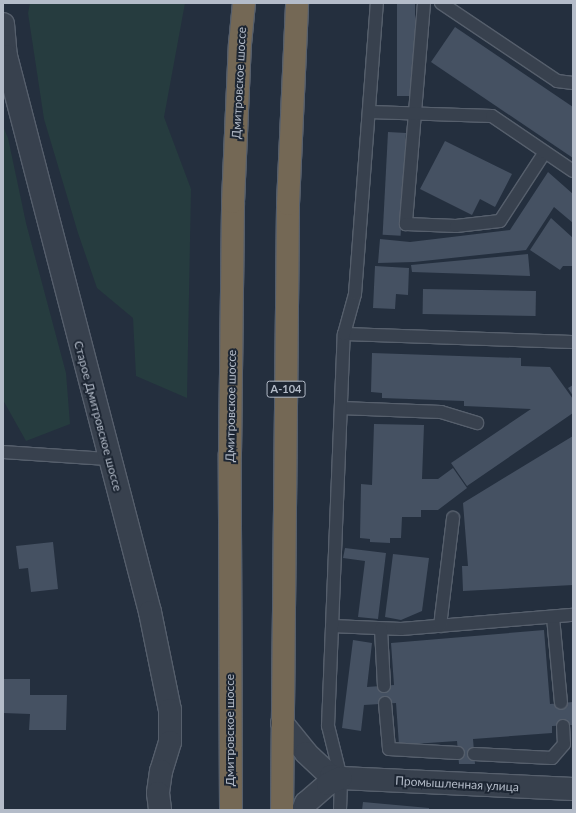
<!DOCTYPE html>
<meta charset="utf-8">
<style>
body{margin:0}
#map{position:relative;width:576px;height:813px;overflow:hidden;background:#242f3e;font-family:Lato,sans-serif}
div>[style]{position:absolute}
.green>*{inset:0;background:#263c3f}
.building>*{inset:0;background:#455162;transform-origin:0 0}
.roads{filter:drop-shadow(1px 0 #565f6c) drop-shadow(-1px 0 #565f6c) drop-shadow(0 1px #565f6c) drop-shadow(0 -1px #565f6c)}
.lane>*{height:12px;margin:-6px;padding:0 6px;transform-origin:6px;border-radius:6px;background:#38414e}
.street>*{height:22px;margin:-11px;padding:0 11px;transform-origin:11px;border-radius:11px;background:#38414e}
.highway>*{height:22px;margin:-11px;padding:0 11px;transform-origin:11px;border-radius:11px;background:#746855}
span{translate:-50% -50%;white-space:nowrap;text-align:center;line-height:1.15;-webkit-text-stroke:4px #1d2633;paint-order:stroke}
.shield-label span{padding:1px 3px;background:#1d2633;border:1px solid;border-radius:3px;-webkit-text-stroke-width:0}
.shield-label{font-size:11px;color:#b4bcc9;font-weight:700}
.street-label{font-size:12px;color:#b4bcc9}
.frame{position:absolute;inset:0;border:4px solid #b4bcc9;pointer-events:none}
</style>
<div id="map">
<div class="green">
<i style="clip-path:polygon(30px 3px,185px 3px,164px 117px,191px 189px,187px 398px,136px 376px,133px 318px,97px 288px,78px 233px,44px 119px,28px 13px)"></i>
<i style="clip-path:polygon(3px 126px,8px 138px,26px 223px,66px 373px,70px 424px,26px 441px,3px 400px)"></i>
</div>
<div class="building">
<i style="left:397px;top:3px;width:18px;height:93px"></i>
<i style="clip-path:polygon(455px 27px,573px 107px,573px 158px,431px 62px)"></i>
<i style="left:388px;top:132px;width:18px;height:103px;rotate:3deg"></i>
<i style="clip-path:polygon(445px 141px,512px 174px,495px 207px,480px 199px,472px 215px,420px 189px)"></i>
<i style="clip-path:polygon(548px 172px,573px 194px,573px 223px,554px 207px,526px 250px,414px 262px,378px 263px,380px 239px,410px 242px,510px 230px)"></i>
<i style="clip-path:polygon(551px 218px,573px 238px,573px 266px,563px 266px,560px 270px,530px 250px)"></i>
<i style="clip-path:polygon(528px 254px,530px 276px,412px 272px,411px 265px)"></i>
<i style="clip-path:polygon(375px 266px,409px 268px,408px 295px,396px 294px,395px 309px,373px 308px)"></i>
<i style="left:423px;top:289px;width:113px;height:25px;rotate:1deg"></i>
<i style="clip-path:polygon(372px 353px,521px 358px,521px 366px,550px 367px,573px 399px,573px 413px,467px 486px,451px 463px,531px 409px,464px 406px,464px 401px,382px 398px,382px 393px,371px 392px)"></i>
<i style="clip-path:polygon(573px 385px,573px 396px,568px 388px)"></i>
<i style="clip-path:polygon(374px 424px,424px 425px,422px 479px,438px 479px,453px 468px,467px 488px,438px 510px,421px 510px,421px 517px,402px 517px,401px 538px,390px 538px,390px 543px,370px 542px,370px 539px,360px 538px,361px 484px,372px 485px)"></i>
<i style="clip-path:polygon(573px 436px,573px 585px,463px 591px,462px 566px,468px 566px,463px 503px)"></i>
<i style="clip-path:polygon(53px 542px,58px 589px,31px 592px,28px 568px,19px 569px,16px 546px)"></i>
<i style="clip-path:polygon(345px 548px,386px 553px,378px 619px,358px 617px,365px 561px,343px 558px)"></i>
<i style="clip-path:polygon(393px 554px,429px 558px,422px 611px,401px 620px,385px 617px)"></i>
<i style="clip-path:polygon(544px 630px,550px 704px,573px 702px,573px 725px,552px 726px,552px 733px,473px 739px,475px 764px,459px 764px,457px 741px,399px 745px,396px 703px,364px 705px,361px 731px,342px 728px,353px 640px,372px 643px,367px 687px,394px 685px,391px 643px)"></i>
<i style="clip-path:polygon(3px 679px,30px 679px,30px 695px,67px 695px,66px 730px,29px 730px,30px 714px,3px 713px)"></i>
<i style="clip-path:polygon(363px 802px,429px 808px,429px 810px,362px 810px)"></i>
</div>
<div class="roads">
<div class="lane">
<i style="left:424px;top:3px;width:222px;rotate:94.7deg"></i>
<i style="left:406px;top:224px;width:50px;rotate:2.3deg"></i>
<i style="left:456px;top:226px;width:44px;rotate:-6.5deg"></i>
<i style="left:500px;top:221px;width:82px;rotate:-56.9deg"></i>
<i style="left:441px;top:3px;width:140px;rotate:33.9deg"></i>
<i style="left:557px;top:81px;width:16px;rotate:7deg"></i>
<i style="left:369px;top:112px;width:123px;rotate:1.9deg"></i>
<i style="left:492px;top:116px;width:98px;rotate:34.2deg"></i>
<i style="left:344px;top:334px;width:229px;rotate:2deg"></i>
<i style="left:341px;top:408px;width:100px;rotate:2.3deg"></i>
<i style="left:441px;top:412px;width:38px;rotate:17deg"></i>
<i style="left:3px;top:452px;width:106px;rotate:3.8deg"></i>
<i style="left:553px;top:617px;width:86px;rotate:84.7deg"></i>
<i style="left:332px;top:626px;width:69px;rotate:2.5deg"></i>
<i style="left:401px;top:629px;width:173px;rotate:-4.7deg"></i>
<i style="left:440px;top:626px;width:109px;rotate:-83.1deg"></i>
<i style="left:381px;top:629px;width:57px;rotate:87deg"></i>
<i style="left:385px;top:703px;width:46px;rotate:85deg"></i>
<i style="left:389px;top:749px;width:69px;rotate:3.3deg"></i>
<i style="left:474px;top:754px;width:78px;rotate:2.9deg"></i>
<i style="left:552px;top:758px;width:18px;rotate:-49deg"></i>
<i style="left:564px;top:744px;width:18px;rotate:-93deg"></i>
<i style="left:340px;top:810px;width:32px;rotate:-88deg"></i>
<i style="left:341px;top:778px;width:54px;rotate:-104deg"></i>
<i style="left:328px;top:726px;width:392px;rotate:-87.7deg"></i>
<i style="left:344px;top:334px;width:41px;rotate:-74.6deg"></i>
<i style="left:355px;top:294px;width:292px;rotate:-85.7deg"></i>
</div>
<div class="street">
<i style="left:3px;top:24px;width:32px;rotate:85deg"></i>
<i style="left:6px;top:56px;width:574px;rotate:75.48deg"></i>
<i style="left:150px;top:612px;width:100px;rotate:78.5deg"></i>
<i style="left:170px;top:710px;width:32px;rotate:90deg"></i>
<i style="left:170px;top:742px;width:30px;rotate:107deg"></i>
<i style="left:161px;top:771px;width:22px;rotate:98deg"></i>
<i style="left:158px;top:793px;width:17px;rotate:83deg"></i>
<i style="left:282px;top:723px;width:38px;rotate:51deg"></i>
<i style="left:306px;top:753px;width:34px;rotate:43deg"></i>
<i style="left:331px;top:776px;width:10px;rotate:11deg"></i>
<i style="left:341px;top:778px;width:232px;rotate:2.7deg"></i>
<i style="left:303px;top:810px;width:8px;rotate:-67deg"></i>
<i style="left:306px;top:803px;width:29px;rotate:-41deg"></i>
<i style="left:328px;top:784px;width:14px;rotate:-25deg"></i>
</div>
<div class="highway">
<i style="left:231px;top:810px;width:356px;rotate:-90.2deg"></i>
<i style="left:230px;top:454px;width:252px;rotate:-89.3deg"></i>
<i style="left:233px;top:202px;width:158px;rotate:-87.5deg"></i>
<i style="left:240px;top:44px;width:41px;rotate:-84.4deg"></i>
<i style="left:282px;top:810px;width:606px;rotate:-89.43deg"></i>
<i style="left:288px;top:204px;width:201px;rotate:-87.4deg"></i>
</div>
</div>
<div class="shield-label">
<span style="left:286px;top:389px">А-104</span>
</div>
<div class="street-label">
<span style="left:239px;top:83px;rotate:-87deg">Дмитровское шоссе</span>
<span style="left:231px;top:406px;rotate:-89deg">Дмитровское шоссе</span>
<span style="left:98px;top:416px;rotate:75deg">Старое Дмитровское шоссе</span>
<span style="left:230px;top:730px;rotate:-90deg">Дмитровское шоссе</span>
<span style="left:457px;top:784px;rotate:3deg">Промышленная улица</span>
</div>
<div class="frame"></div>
</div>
